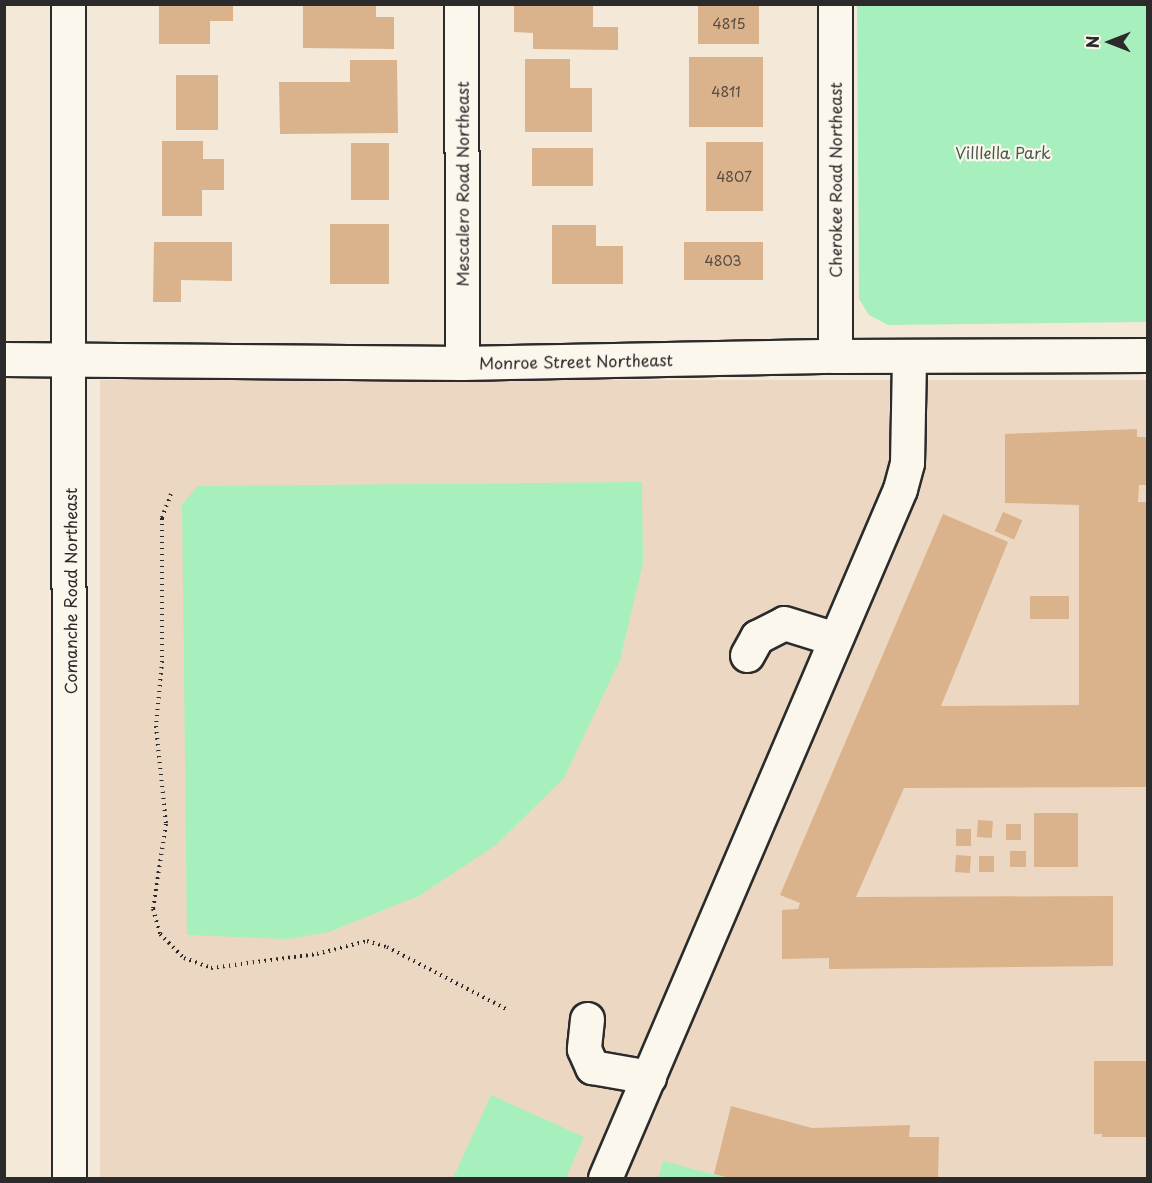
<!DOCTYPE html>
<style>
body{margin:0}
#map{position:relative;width:1152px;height:1183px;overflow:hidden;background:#f4e9d9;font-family:"Playpen Sans",sans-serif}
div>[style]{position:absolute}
.built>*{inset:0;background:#ecd8c2;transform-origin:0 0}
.green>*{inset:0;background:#a7f0be}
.building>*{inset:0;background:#dab28b;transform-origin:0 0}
.path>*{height:4px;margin-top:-2px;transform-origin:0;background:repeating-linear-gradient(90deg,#2b2b2b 0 1.5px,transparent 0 6px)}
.roads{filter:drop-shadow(2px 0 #2b2b2b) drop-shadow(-2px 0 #2b2b2b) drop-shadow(0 2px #2b2b2b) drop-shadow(0 -2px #2b2b2b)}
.minor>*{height:33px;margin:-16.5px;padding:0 16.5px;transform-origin:16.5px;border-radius:16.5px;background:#fbf7ec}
span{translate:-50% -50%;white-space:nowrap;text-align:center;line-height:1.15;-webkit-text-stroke:4.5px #fbf7ec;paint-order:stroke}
.number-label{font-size:14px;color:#574d43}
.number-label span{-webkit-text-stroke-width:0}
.park-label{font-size:16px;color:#4a5c50}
.street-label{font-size:16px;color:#2b2b2b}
.frame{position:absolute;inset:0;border:6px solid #2b2b2b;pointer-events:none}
.north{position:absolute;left:1080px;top:12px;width:60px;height:60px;-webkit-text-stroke:4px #fbf7ec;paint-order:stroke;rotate:270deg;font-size:16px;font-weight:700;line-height:24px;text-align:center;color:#2b2b2b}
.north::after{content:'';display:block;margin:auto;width:21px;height:27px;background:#2b2b2b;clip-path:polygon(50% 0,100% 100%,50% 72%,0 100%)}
</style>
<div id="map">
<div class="built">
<i style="left:1147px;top:380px;width:798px;height:1047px;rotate:90deg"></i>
</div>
<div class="green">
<i style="clip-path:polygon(857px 5px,1147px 5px,1147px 322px,888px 325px,869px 315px,859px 299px)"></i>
<i style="clip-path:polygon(642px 482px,643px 563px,620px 660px,564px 778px,496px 845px,419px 896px,329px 932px,288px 939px,187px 935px,182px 504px,198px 486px)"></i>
<i style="clip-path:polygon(491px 1095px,584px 1137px,566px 1178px,453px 1178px)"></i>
<i style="clip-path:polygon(663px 1161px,727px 1178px,658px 1178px)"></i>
</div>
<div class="building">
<i style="clip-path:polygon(159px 4px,233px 4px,233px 21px,210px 21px,210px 44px,159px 44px)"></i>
<i style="clip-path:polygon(303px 4px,376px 4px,376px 17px,394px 17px,394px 49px,303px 48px)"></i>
<i style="clip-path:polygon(514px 4px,593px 4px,593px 27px,618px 27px,618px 50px,533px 49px,533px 33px,514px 32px)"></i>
<i style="left:698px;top:4px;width:61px;height:40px"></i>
<i style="left:689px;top:57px;width:74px;height:70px"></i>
<i style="clip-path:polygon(525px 59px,570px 59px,570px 88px,592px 88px,592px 132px,525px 132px)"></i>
<i style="clip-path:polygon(350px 60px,397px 60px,398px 133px,280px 134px,279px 82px,350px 82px)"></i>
<i style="left:176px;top:75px;width:42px;height:55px"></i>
<i style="clip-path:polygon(162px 141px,203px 141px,203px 159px,224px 159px,224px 190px,202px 190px,202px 216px,162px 216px)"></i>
<i style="left:706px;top:142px;width:57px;height:69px"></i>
<i style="left:351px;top:143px;width:38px;height:57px"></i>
<i style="left:532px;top:148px;width:61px;height:38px"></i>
<i style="left:330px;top:224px;width:59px;height:60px"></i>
<i style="clip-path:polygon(552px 225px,596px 225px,596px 246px,623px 246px,623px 284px,552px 284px)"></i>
<i style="clip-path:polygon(154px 242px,232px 242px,232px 281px,181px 280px,181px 302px,153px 302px)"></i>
<i style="left:684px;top:242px;width:79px;height:38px"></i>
<i style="clip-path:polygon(1137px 429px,1137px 437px,1148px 437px,1148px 485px,1139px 485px,1138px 502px,1148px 502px,1148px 787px,904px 788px,856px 897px,1113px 896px,1113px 966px,829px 969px,829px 958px,782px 959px,782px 910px,798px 909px,800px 903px,780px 895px,943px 514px,1008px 542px,941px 706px,1079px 705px,1079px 505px,1005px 503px,1005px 434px)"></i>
<i style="left:1003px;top:512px;width:21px;height:21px;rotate:23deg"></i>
<i style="left:1030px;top:596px;width:39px;height:23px"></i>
<i style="left:1034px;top:813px;width:44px;height:54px"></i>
<i style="left:978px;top:820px;width:15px;height:17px;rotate:4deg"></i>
<i style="left:1006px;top:824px;width:15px;height:16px"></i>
<i style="left:956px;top:829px;width:15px;height:17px"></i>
<i style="left:1010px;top:851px;width:16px;height:16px"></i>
<i style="left:956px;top:855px;width:15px;height:17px;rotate:4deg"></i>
<i style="left:979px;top:856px;width:15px;height:16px"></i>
<i style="clip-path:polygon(1094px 1061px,1148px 1061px,1148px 1137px,1102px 1137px,1102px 1134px,1094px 1134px)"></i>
<i style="clip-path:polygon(731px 1106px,812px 1128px,910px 1125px,909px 1137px,939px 1137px,938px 1178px,730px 1178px,714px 1174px)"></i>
</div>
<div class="path">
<i style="left:171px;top:494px;width:26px;rotate:111deg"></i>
<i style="left:162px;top:518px;width:143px;rotate:90deg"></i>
<i style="left:162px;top:661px;width:65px;rotate:95.3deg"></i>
<i style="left:156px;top:726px;width:99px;rotate:84.2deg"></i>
<i style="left:166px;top:824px;width:86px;rotate:98.7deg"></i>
<i style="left:153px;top:909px;width:26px;rotate:74deg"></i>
<i style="left:160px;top:934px;width:34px;rotate:45deg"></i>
<i style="left:184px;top:958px;width:29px;rotate:20deg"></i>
<i style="left:211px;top:968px;width:107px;rotate:-7.5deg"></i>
<i style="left:317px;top:954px;width:52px;rotate:-14.6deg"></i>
<i style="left:367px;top:941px;width:21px;rotate:17deg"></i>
<i style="left:387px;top:947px;width:134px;rotate:27.5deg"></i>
</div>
<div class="roads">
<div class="minor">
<i style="left:68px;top:4px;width:1174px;rotate:89.95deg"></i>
<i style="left:461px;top:4px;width:359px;rotate:89.8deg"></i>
<i style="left:835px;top:4px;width:352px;rotate:90deg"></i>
<i style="left:4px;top:359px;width:458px;rotate:0.5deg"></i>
<i style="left:462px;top:363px;width:373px;rotate:-1.1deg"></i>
<i style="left:835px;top:356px;width:313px;rotate:-0.2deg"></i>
<i style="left:747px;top:655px;width:21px;rotate:-61deg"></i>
<i style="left:757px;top:637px;width:30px;rotate:-27deg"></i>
<i style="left:784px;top:623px;width:53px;rotate:17.4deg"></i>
<i style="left:587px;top:1019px;width:30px;rotate:96deg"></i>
<i style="left:584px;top:1049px;width:20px;rotate:66deg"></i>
<i style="left:592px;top:1067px;width:58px;rotate:10deg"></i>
<i style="left:605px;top:1178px;width:749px;rotate:-66.82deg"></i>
<i style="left:900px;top:489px;width:27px;rotate:-75deg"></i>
<i style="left:907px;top:463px;width:107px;rotate:-88.9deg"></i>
</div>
</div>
<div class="number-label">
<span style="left:729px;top:24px">4815</span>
<span style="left:726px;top:92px">4811</span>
<span style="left:734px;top:177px">4807</span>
<span style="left:723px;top:261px">4803</span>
</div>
<div class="park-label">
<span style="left:1003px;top:152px">Villlella Park</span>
</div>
<div class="street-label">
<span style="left:835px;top:180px;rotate:-90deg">Cherokee Road Northeast</span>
<span style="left:462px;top:184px;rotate:-90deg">Mescalero Road Northeast</span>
<span style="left:576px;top:361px;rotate:-1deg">Monroe Street Northeast</span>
<span style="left:70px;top:591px;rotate:-90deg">Comanche Road Northeast</span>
</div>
<div class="frame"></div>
<div class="north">N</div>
</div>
